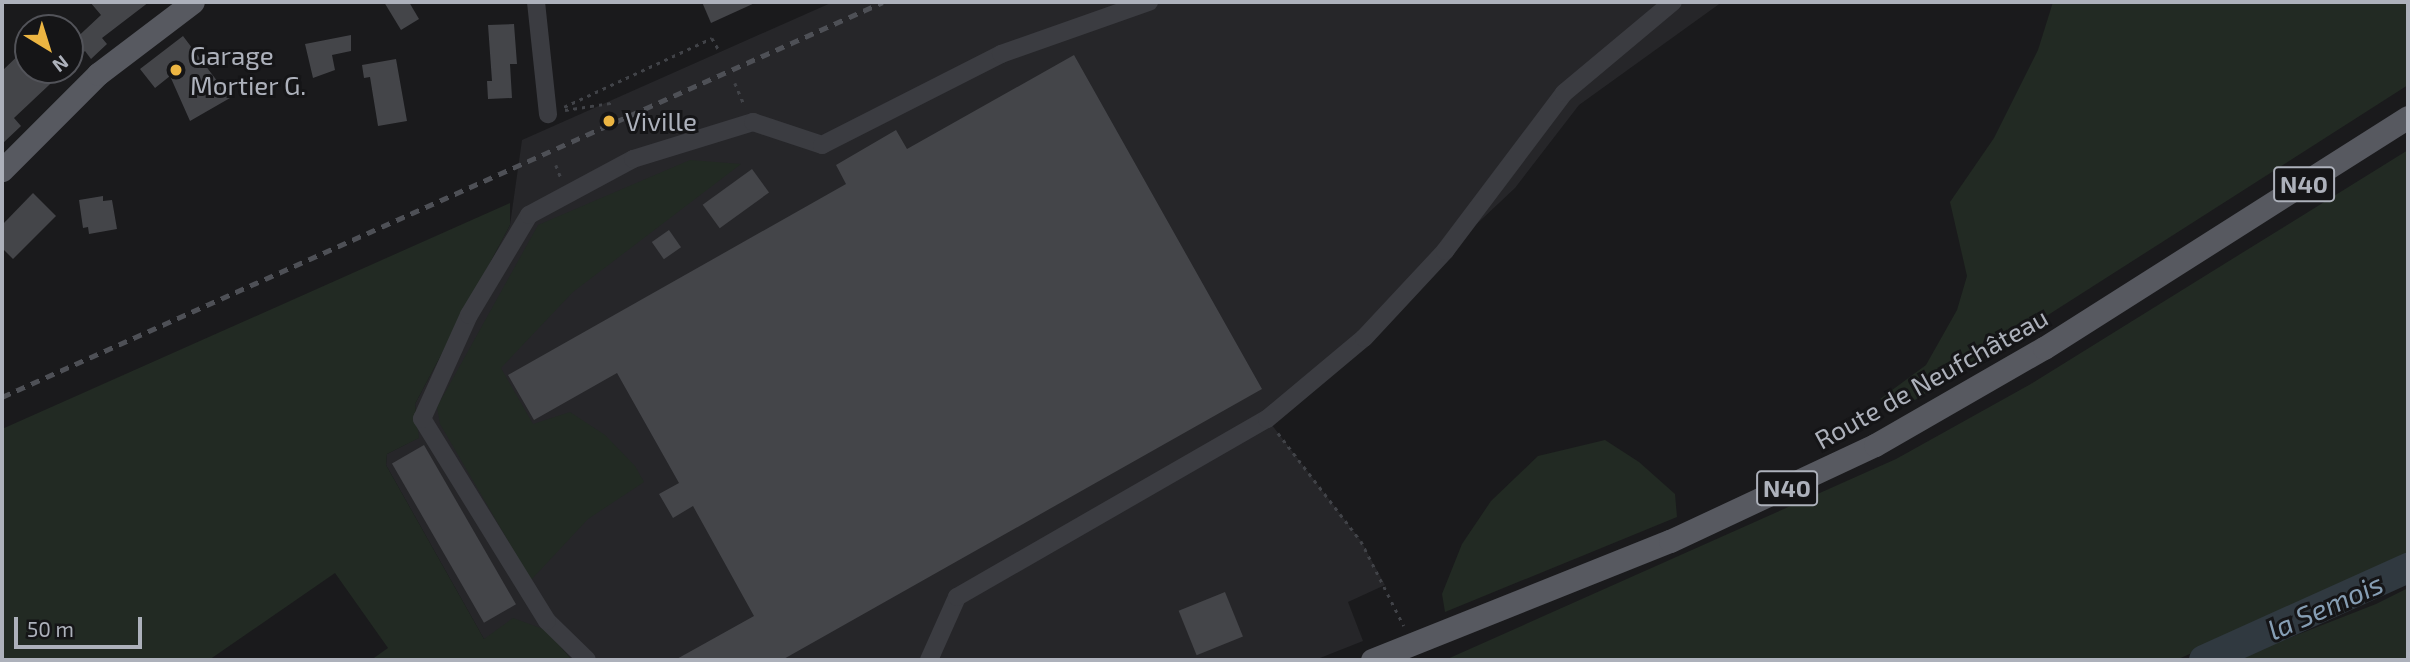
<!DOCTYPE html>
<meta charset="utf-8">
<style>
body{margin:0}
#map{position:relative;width:2410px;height:662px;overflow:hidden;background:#1a1a1c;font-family:"Exo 2",sans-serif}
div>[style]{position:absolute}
.built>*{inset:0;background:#262629}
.green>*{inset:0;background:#222a23}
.river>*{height:30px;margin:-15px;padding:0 15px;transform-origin:15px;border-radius:15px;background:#303940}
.building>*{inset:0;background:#444549;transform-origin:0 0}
.path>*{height:2.5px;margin-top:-1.25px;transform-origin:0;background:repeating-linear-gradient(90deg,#414348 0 3.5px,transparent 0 8.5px)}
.minor>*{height:18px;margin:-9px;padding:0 9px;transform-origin:9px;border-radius:9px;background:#3b3c41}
.major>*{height:23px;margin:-11.5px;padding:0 11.5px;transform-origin:11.5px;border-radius:11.5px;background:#575960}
.rail>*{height:5px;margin-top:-2.5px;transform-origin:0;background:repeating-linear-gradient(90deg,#4e5056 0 9px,transparent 0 16px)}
.dots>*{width:19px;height:19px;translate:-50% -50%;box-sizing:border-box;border:4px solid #151517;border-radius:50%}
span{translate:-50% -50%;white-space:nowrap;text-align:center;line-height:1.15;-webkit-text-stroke:6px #151517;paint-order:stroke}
.shield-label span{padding:2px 5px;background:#151517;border:2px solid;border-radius:5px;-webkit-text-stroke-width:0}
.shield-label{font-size:24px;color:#adb1bb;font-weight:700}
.poi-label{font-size:26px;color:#adb1bb}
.left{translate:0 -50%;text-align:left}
.street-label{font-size:26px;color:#adb1bb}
.water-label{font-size:28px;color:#869eb4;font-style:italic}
.frame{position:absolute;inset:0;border:4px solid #adb1bb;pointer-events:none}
.north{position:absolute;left:14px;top:14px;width:70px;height:70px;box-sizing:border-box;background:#151517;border:2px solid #525359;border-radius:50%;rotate:142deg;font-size:19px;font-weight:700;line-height:28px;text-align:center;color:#adb1bb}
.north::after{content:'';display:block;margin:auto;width:24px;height:32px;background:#ecb542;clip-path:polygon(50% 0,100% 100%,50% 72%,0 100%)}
.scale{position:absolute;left:14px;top:617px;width:128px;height:32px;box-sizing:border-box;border:4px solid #adb1bb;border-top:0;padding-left:9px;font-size:21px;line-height:24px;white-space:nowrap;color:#adb1bb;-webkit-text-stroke:5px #151517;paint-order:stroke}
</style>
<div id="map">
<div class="built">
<i style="clip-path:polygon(833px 2px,1722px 2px,1579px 105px,1515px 188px,1268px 420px,1361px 541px,1385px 585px,1348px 602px,1363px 641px,1315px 660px,572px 660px,546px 630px,484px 639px,386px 465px,387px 454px,418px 438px,415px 404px,510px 225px,522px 140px)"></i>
</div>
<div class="green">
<i style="clip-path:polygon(2053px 2px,2408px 2px,2408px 85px,1904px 407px,1880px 399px,1926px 365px,1957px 310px,1967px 276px,1950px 202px,1994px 138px,2038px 50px)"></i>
<i style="clip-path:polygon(2408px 150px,2408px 559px,2176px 660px,1445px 660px,1896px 459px,2029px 385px)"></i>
<i style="clip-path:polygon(690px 160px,741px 164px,573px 292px,501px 368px,533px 424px,570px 412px,605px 435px,635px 466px,644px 482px,588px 519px,531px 580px,440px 424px,437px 407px,538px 225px)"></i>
<i style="clip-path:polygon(510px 203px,510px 225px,415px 404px,419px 438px,387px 454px,386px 465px,484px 639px,513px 618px,546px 630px,572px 660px,371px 660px,388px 648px,335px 573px,209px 660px,2px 660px,2px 429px)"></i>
<i style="clip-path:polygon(1605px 440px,1639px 462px,1675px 494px,1677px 517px,1445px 612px,1442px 594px,1462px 544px,1491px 501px,1538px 456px)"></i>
<i style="clip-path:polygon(2408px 588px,2408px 660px,2233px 660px,2376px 604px)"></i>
</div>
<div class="river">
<i style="left:2204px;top:660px;width:224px;rotate:-24.3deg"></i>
</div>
<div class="building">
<i style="clip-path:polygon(90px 2px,149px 2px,102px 38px,107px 44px,91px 59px,85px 51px,70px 65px,70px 44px,101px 15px)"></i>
<i style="clip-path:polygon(384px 2px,409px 2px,419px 19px,401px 30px)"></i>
<i style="clip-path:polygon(702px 2px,757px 2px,711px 23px)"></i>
<i style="clip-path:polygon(514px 24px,517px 64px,510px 64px,512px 98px,488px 99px,487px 81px,492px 81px,488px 25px)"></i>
<i style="clip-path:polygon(351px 35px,351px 51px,332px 55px,335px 70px,313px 78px,305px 44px)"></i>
<i style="clip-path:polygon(183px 36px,230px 98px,190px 121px,170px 76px,155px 88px,140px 69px)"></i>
<i style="clip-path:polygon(28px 46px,28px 70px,65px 70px,14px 118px,21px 126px,2px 144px,2px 71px)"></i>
<i style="clip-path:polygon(1074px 55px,1262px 389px,782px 660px,675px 660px,754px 616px,693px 506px,673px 518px,659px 494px,679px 483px,617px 373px,534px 420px,508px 375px,846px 184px,836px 165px,896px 130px,907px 149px)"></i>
<i style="clip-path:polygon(396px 59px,407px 121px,378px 126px,370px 77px,364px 78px,362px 65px)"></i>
<i style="left:752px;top:169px;width:29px;height:61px;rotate:54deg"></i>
<i style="clip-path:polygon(33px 193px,56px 216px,13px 259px,2px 248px,2px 225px)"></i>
<i style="clip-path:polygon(103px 196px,103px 201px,112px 200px,117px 229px,89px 234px,88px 227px,83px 228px,79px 200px)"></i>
<i style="left:669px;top:230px;width:21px;height:21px;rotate:55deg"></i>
<i style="left:424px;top:445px;width:184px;height:37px;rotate:60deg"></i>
<i style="left:1225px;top:592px;width:48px;height:50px;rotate:68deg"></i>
</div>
<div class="path">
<i style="left:735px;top:83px;width:25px;rotate:67deg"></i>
<i style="left:564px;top:107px;width:163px;rotate:-25deg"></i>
<i style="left:712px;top:38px;width:16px;rotate:60deg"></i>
<i style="left:565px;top:110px;width:47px;rotate:-8.7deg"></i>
<i style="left:556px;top:165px;width:14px;rotate:69deg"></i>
<i style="left:1278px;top:433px;width:136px;rotate:52.5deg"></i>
<i style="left:1361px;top:541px;width:95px;rotate:63.2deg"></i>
</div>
<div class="minor">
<i style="left:536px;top:2px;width:113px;rotate:83.9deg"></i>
<i style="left:587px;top:660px;width:56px;rotate:-135.7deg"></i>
<i style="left:547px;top:621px;width:238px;rotate:-121.7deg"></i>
<i style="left:422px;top:419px;width:114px;rotate:-65.7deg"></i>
<i style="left:469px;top:315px;width:117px;rotate:-59deg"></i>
<i style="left:529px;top:215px;width:118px;rotate:-28.3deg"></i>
<i style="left:633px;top:159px;width:126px;rotate:-17.1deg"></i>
<i style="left:753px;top:122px;width:73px;rotate:18.4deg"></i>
<i style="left:822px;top:145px;width:201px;rotate:-26.9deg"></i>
<i style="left:1001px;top:54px;width:157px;rotate:-19.4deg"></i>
<i style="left:929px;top:660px;width:69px;rotate:-66deg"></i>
<i style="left:957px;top:597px;width:357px;rotate:-29.9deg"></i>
<i style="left:1267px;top:419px;width:126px;rotate:-39.9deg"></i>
<i style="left:1364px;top:338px;width:119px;rotate:-47deg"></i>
<i style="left:1445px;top:251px;width:198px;rotate:-53deg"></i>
<i style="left:1564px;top:93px;width:142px;rotate:-39.9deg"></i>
</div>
<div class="major">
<i style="left:2px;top:170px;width:136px;rotate:-45deg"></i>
<i style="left:98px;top:74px;width:119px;rotate:-37.2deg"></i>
<i style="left:1372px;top:660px;width:321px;rotate:-21.8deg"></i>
<i style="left:1670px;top:541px;width:226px;rotate:-25.1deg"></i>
<i style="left:1875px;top:445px;width:195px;rotate:-29.9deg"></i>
<i style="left:2044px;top:348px;width:431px;rotate:-32.4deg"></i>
</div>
<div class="rail">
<i style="left:2px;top:397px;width:965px;rotate:-24.15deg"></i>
</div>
<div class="dots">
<i style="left:176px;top:70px;background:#ecb542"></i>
<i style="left:609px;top:121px;background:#ecb542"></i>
</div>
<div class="shield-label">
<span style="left:2304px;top:184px">N40</span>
<span style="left:1787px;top:488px">N40</span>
</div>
<div class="poi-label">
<span class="left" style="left:190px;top:70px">Garage<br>Mortier G.</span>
<span class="left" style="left:625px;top:121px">Viville</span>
</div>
<div class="street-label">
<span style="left:1931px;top:378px;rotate:-29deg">Route de Neufchâteau</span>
</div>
<div class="water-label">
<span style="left:2325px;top:606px;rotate:-24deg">la Semois</span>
</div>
<div class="frame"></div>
<div class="north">N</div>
<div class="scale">50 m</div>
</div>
